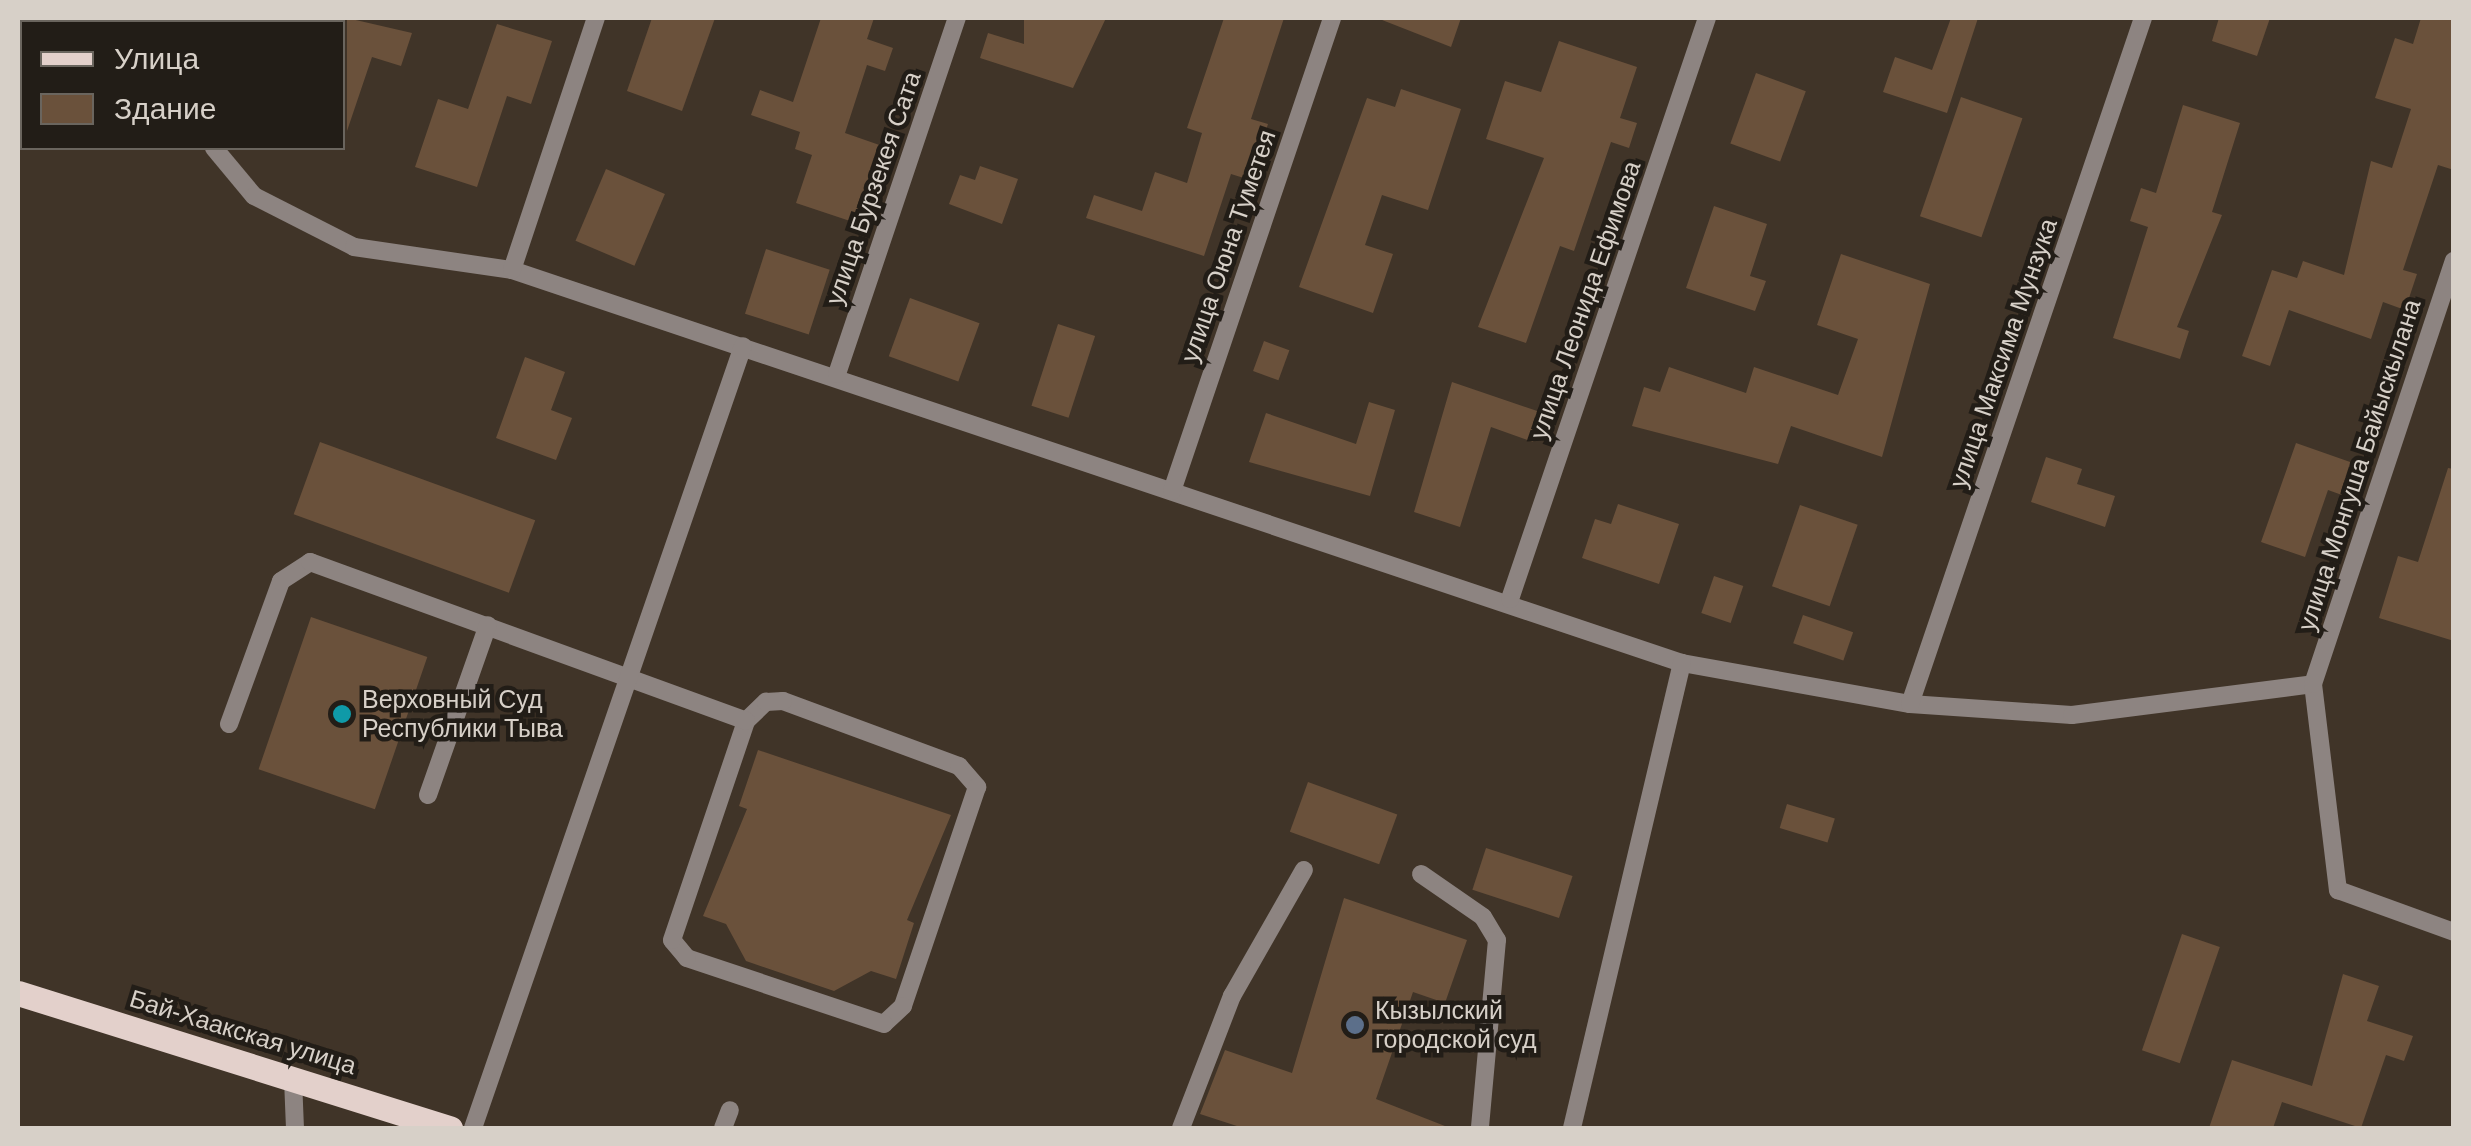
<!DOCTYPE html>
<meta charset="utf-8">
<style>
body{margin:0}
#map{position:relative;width:2471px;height:1146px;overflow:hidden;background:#403428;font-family:Helvetica,sans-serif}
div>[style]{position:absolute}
.building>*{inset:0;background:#6a513b;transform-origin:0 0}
.minor>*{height:18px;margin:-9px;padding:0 9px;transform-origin:9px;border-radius:9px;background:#8d8481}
.major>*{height:25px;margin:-12.5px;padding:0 12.5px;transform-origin:12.5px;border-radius:12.5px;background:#e3d0cb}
.dots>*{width:28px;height:28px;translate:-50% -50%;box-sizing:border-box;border:5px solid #221d17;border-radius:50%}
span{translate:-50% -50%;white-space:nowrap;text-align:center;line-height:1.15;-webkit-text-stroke:9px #221d17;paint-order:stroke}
.street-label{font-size:25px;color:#d7d0c8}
.poi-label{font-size:25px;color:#d7d0c8}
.left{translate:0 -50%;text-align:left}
.frame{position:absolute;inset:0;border:20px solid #d7d0c8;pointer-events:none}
.legend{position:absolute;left:20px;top:20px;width:325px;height:130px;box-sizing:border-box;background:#221d17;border:2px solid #6a655e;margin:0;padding:12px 18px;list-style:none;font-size:30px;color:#d7d0c8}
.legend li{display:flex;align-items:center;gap:20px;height:50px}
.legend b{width:50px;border:2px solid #6a655e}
</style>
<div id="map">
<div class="building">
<i style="clip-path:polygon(347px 18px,412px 33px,401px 66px,372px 57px,347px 131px)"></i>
<i style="clip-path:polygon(652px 18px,715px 18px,682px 111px,627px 91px)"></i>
<i style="clip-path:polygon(821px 18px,874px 18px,867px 39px,893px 48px,885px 71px,867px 65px,845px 133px,888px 148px,868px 227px,796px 203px,812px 155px,795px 149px,800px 132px,751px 115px,760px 90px,793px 102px)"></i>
<i style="clip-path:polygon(1024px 18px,1106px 18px,1073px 88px,980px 58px,988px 33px,1024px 44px)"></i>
<i style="clip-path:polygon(1224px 18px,1284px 18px,1251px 119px,1268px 124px,1259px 152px,1247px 179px,1231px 174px,1204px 256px,1086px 218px,1094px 195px,1142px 211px,1155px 172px,1187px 183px,1202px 133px,1187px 128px)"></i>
<i style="clip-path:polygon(1377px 18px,1461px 18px,1451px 47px)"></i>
<i style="clip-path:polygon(1951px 18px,1978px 18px,1947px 113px,1883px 92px,1895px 57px,1932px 70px)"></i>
<i style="clip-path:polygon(2219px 18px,2270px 18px,2257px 56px,2212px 41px)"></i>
<i style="clip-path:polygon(2421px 18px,2454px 18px,2454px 170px,2438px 165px,2403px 270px,2417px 274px,2405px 310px,2383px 302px,2371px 339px,2289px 310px,2270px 366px,2242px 356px,2272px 270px,2297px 278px,2303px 261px,2344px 275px,2371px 161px,2392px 168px,2411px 109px,2375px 98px,2395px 38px,2413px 44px)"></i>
<i style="clip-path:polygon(497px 24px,552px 41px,531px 104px,507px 96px,477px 187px,415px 167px,438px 99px,468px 109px)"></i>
<i style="clip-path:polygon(1559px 41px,1637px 67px,1620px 118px,1637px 123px,1629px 148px,1611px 142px,1574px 251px,1560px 246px,1526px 343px,1478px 327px,1544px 158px,1486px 139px,1505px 81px,1541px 92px)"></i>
<i style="left:1756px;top:73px;width:53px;height:75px;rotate:20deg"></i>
<i style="clip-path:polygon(1401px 89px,1461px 109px,1428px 210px,1382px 195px,1365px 245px,1393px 254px,1373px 313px,1299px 287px,1367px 98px,1395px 107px)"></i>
<i style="left:1961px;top:97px;width:65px;height:126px;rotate:19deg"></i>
<i style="clip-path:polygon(2183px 105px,2240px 123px,2212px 212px,2222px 215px,2177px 327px,2189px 331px,2180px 359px,2113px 338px,2148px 227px,2130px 221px,2141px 188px,2156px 193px)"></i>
<i style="clip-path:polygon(980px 166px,1018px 179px,1002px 224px,949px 204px,960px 175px,975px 180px)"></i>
<i style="left:606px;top:169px;width:64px;height:78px;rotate:23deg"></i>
<i style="clip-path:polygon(1714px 206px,1767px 224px,1750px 276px,1766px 281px,1755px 311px,1686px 288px)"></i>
<i style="left:766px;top:249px;width:67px;height:68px;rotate:18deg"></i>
<i style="clip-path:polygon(1841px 254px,1930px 284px,1882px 457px,1791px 426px,1778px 464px,1632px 426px,1644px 387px,1660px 392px,1669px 367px,1746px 393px,1754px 367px,1838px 395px,1858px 339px,1817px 325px)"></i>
<i style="left:910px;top:298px;width:74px;height:62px;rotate:20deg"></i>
<i style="left:1058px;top:324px;width:39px;height:86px;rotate:18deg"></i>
<i style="left:1264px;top:341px;width:27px;height:32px;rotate:20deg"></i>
<i style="clip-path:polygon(525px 357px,565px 372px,551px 410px,572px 418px,556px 460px,496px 438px)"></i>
<i style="clip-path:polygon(1452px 382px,1543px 413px,1533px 442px,1491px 427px,1460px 527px,1414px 512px)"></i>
<i style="clip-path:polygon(1369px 402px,1395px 410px,1370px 496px,1249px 462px,1266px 413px,1356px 444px)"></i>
<i style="left:320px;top:442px;width:229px;height:77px;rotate:20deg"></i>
<i style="clip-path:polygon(2296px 443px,2353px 463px,2342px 495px,2328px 490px,2305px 557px,2261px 542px)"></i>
<i style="clip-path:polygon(2046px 457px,2082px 469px,2077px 484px,2115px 496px,2105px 527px,2031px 502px)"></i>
<i style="clip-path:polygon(2448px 468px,2454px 469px,2454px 641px,2379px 618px,2398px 556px,2418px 562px)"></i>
<i style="clip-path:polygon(1618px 504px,1679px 524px,1659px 584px,1582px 558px,1595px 519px,1611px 524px)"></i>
<i style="left:1800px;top:505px;width:61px;height:86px;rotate:19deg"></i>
<i style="left:1714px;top:576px;width:31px;height:39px;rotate:19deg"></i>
<i style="left:1803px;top:615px;width:53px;height:30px;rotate:19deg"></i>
<i style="left:311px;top:617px;width:123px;height:161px;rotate:19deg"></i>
<i style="clip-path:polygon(758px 750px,951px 815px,907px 920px,914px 923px,896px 979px,871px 971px,834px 991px,746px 961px,726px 924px,703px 916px,747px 809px,739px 806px)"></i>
<i style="left:1308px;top:782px;width:95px;height:53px;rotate:20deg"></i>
<i style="left:1787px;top:804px;width:50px;height:25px;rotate:17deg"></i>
<i style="left:1486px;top:848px;width:91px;height:44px;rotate:18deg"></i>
<i style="clip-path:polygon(1344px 898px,1467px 940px,1445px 1003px,1413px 992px,1376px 1099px,1450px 1128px,1243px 1128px,1200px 1114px,1225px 1050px,1292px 1073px)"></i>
<i style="left:2182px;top:934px;width:40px;height:123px;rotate:19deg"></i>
<i style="clip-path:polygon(2343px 974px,2379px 986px,2367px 1021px,2413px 1036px,2404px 1061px,2386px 1055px,2361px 1128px,2282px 1102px,2273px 1128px,2209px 1128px,2232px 1060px,2312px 1086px)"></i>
</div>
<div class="minor">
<i style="left:274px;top:22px;width:5px;rotate:-53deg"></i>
<i style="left:214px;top:148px;width:62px;rotate:50.2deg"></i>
<i style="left:254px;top:196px;width:112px;rotate:27deg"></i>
<i style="left:354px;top:247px;width:160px;rotate:8.3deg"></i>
<i style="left:512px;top:270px;width:1234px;rotate:18.57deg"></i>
<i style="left:1682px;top:663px;width:232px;rotate:10.2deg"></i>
<i style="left:1910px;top:704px;width:162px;rotate:3.9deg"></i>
<i style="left:2072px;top:715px;width:243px;rotate:-7.3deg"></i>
<i style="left:2313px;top:684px;width:208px;rotate:83.1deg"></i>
<i style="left:2338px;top:890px;width:123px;rotate:19.9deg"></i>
<i style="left:512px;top:270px;width:266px;rotate:-71.6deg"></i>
<i style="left:837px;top:374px;width:376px;rotate:-71.4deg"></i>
<i style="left:1172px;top:491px;width:499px;rotate:-71.3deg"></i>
<i style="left:1510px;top:599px;width:613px;rotate:-71.27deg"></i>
<i style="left:2313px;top:684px;width:446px;rotate:-71.6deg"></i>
<i style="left:783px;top:701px;width:188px;rotate:20.3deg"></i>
<i style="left:959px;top:766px;width:28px;rotate:49deg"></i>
<i style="left:977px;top:787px;width:231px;rotate:108.7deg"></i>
<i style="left:903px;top:1006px;width:26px;rotate:137deg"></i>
<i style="left:884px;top:1024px;width:208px;rotate:-161.5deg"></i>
<i style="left:687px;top:958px;width:23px;rotate:-130deg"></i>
<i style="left:672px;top:940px;width:231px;rotate:-71.3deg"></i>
<i style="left:746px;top:721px;width:28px;rotate:-44deg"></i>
<i style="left:766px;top:702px;width:17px;rotate:-3deg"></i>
<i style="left:1910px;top:704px;width:724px;rotate:-71.24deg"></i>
<i style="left:229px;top:724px;width:152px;rotate:-70deg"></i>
<i style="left:281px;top:581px;width:35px;rotate:-33deg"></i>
<i style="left:310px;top:562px;width:464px;rotate:20deg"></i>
<i style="left:428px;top:795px;width:180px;rotate:-70.6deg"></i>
<i style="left:1421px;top:874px;width:75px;rotate:34.7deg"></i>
<i style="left:1483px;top:917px;width:27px;rotate:59deg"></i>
<i style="left:1497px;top:940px;width:189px;rotate:95.2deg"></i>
<i style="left:293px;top:1079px;width:49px;rotate:87.7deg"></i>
<i style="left:473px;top:1128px;width:827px;rotate:-70.95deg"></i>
<i style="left:723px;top:1128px;width:19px;rotate:-69deg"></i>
<i style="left:1181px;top:1128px;width:142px;rotate:-68.9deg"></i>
<i style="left:1232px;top:996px;width:145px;rotate:-60.3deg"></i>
<i style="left:1572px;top:1128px;width:478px;rotate:-76.7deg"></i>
</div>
<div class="major">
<i style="left:18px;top:41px;width:9px;rotate:-63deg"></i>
<i style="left:18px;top:993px;width:453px;rotate:17.4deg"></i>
</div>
<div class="dots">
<i style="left:342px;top:714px;background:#0f9aa8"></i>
<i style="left:1355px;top:1025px;background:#5c6f8a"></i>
</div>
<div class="street-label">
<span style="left:873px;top:188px;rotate:-71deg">улица Бурзекея Сата</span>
<span style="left:1228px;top:246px;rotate:-71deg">улица Оюна Туметея</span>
<span style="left:1585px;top:300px;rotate:-71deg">улица Леонида Ефимова</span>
<span style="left:2003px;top:353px;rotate:-71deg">улица Максима Мунзука</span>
<span style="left:2359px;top:465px;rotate:-72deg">улица Монгуша Байыскылана</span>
<span style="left:243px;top:1032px;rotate:17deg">Бай-Хаакская улица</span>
</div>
<div class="poi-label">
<span class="left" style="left:362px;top:714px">Верховный Суд<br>Республики Тыва</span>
<span class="left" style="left:1375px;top:1025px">Кызылский<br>городской суд</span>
</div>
<div class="frame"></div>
<ul class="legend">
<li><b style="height:12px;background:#e3d0cb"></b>Улица</li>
<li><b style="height:28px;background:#6a513b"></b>Здание</li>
</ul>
</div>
